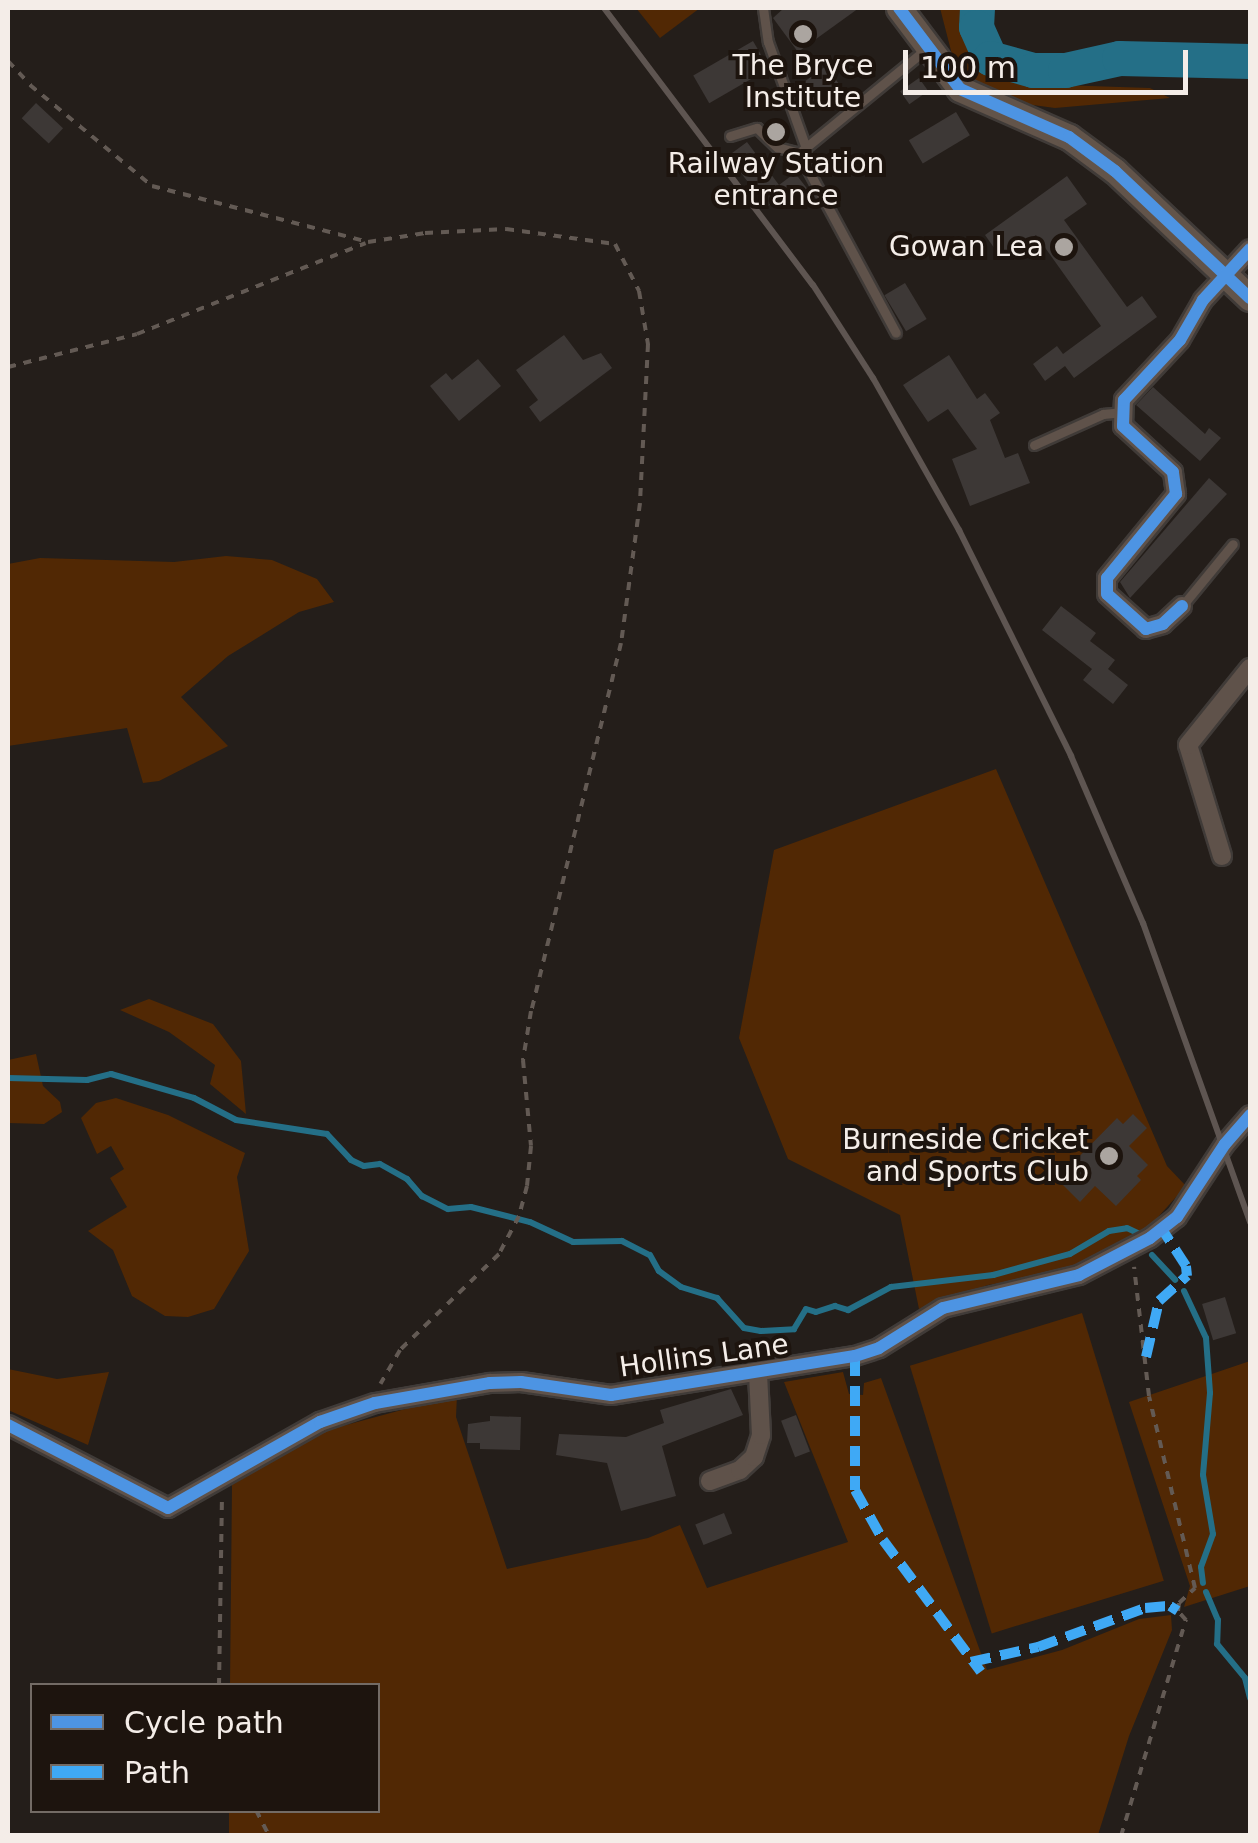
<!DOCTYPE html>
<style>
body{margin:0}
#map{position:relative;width:1258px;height:1843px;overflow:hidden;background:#241e1a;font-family:"DejaVu Sans",sans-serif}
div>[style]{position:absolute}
.green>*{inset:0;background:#512804;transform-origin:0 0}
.stream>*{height:6px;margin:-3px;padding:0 3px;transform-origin:3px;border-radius:3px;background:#246f87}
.river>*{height:35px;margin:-17.5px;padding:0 17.5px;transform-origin:17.5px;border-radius:17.5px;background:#246f87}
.building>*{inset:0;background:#3d3836;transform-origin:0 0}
.path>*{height:4px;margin-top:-2px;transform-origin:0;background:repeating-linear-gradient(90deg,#635a54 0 8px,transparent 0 16px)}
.roads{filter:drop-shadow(2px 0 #403b38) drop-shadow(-2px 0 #403b38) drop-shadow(0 2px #403b38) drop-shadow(0 -2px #403b38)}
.lane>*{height:9px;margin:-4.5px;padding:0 4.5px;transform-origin:4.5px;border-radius:4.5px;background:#5f524a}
.street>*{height:18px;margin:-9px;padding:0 9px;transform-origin:9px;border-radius:9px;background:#5f524a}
.secondary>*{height:25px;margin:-12.5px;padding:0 12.5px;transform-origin:12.5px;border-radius:12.5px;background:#62544a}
.rail>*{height:6px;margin:-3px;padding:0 3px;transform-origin:3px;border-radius:3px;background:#5e5551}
.quiet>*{height:10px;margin-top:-5px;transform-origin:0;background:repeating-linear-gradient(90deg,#3fa9f5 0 20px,transparent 0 30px)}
.cycleway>*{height:12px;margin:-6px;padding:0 6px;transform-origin:6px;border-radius:6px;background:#4d94e3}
.dots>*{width:28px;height:28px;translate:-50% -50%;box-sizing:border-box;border:5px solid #1d140e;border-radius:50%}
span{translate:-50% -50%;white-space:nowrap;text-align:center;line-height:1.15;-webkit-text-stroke:8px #1d140e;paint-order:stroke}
.poi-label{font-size:28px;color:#f4ede8}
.right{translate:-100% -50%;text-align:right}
.street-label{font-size:28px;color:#f4ede8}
.frame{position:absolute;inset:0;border:10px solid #f4ede8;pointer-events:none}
.legend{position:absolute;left:30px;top:1683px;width:350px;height:130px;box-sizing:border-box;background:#1d140e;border:2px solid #736b65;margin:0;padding:12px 18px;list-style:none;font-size:30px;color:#f4ede8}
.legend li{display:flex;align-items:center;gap:20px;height:50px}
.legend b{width:50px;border:2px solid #736b65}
.scale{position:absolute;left:903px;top:50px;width:285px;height:45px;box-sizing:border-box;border:5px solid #f4ede8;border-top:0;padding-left:12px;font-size:30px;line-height:35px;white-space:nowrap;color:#f4ede8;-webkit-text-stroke:8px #1d140e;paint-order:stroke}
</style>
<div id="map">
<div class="green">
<i style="clip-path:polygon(636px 8px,700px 8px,660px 38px)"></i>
<i style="clip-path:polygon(940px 8px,965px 8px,968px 47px,981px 60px,1029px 84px,1150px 88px,1170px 98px,1055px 108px,1011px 102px,957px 74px)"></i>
<i style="clip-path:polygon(226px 556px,272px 560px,317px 579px,334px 602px,299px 612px,228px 656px,181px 697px,228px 746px,159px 781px,143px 783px,127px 728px,8px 746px,8px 564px,40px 558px,174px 562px)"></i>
<i style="clip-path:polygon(996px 769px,1167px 1166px,1186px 1186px,1150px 1226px,1119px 1246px,1056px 1273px,988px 1285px,919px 1309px,900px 1215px,788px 1159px,739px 1038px,774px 850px)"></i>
<i style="clip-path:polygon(149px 999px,213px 1024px,241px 1061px,246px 1114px,210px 1084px,215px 1065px,169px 1032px,120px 1010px)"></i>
<i style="clip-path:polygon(36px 1054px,43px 1086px,60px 1102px,62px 1112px,44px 1124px,8px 1123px,8px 1060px)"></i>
<i style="clip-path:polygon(116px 1098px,168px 1115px,245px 1153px,237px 1177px,249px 1251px,214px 1309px,188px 1317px,165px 1316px,132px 1296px,113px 1250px,88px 1231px,127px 1207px,110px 1178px,124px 1169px,111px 1146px,97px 1154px,81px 1118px,96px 1103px)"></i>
<i style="left:1082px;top:1313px;width:280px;height:180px;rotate:73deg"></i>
<i style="clip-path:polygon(1250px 1361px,1250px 1586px,1184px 1607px,1190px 1586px,1129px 1402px)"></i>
<i style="clip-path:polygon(8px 1369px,57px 1379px,109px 1372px,88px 1445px,8px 1410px)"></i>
<i style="clip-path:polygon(843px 1372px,849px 1394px,863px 1395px,864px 1383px,881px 1378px,987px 1670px,1062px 1650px,1139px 1619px,1171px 1615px,1172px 1630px,1129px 1736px,1098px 1835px,229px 1836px,229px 1811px,378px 1810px,378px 1686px,230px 1685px,232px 1485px,324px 1431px,457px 1395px,456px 1417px,507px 1569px,648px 1538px,680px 1525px,707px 1588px,848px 1542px,784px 1382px)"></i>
</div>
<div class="stream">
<i style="left:8px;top:1078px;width:79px;rotate:1.5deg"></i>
<i style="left:87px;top:1080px;width:25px;rotate:-14deg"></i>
<i style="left:111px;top:1074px;width:86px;rotate:16.1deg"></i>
<i style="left:194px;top:1098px;width:47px;rotate:27.6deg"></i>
<i style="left:236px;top:1120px;width:92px;rotate:8.7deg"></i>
<i style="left:327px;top:1134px;width:35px;rotate:47deg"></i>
<i style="left:351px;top:1160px;width:14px;rotate:25deg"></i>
<i style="left:364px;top:1166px;width:16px;rotate:-7deg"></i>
<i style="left:380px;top:1164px;width:31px;rotate:29deg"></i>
<i style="left:407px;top:1179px;width:23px;rotate:49deg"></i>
<i style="left:422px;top:1196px;width:29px;rotate:27deg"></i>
<i style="left:448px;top:1209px;width:23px;rotate:-5deg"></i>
<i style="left:471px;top:1207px;width:61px;rotate:14.3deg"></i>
<i style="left:530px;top:1222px;width:47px;rotate:24.9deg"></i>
<i style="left:573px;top:1242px;width:49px;rotate:-1.2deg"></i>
<i style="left:622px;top:1241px;width:31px;rotate:27deg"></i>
<i style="left:650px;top:1255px;width:18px;rotate:61deg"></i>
<i style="left:659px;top:1271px;width:27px;rotate:36deg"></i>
<i style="left:681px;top:1287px;width:38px;rotate:17deg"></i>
<i style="left:717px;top:1298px;width:40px;rotate:48deg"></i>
<i style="left:744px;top:1328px;width:17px;rotate:10deg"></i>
<i style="left:761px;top:1331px;width:33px;rotate:-3deg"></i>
<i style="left:794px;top:1329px;width:23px;rotate:-59deg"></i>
<i style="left:806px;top:1309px;width:10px;rotate:17deg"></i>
<i style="left:816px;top:1312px;width:20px;rotate:-18deg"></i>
<i style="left:835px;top:1306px;width:14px;rotate:17deg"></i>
<i style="left:848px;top:1310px;width:49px;rotate:-28.1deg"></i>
<i style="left:891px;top:1287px;width:103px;rotate:-6.7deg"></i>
<i style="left:993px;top:1275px;width:80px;rotate:-15.3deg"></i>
<i style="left:1070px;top:1254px;width:45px;rotate:-30.5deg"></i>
<i style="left:1109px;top:1231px;width:18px;rotate:-9deg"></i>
<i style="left:1127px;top:1228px;width:14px;rotate:25deg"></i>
<i style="left:1152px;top:1255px;width:34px;rotate:47deg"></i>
<i style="left:1184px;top:1291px;width:52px;rotate:64.9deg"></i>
<i style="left:1206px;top:1338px;width:55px;rotate:85.8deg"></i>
<i style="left:1210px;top:1393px;width:82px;rotate:94.9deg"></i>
<i style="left:1203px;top:1475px;width:60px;rotate:80.4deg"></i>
<i style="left:1213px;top:1534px;width:35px;rotate:110deg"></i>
<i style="left:1201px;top:1567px;width:16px;rotate:83deg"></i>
<i style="left:1206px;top:1592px;width:30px;rotate:67deg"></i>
<i style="left:1218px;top:1620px;width:24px;rotate:92deg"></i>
<i style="left:1217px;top:1644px;width:44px;rotate:50.5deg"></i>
<i style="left:1245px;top:1678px;width:21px;rotate:76deg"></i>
</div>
<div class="river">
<i style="left:977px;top:8px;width:19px;rotate:93deg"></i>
<i style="left:976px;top:27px;width:34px;rotate:66deg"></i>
<i style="left:990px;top:58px;width:45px;rotate:15.6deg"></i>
<i style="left:1033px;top:70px;width:32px"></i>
<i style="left:1065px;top:70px;width:55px;rotate:-12.5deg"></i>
<i style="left:1119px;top:58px;width:131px;rotate:1.3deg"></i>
</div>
<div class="building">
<i style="clip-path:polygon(784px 8px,859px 8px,798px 52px,773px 18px)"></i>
<i style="left:753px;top:41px;width:32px;height:69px;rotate:60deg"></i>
<i style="left:826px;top:66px;width:24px;height:34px;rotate:54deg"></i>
<i style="left:919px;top:78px;width:16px;height:23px;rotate:55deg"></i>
<i style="left:36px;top:103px;width:37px;height:21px;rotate:43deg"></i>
<i style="left:956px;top:112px;width:27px;height:55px;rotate:59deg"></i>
<i style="clip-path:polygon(747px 142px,779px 185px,795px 173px,809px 191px,791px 204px,784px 194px,767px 207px,728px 156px)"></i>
<i style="clip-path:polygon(1067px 176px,1087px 204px,1064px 220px,1127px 307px,1142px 296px,1157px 317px,1074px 378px,1065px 366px,1045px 381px,1033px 364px,1057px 346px,1063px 354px,1101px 326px,1036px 235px,1002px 259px,985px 235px)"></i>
<i style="left:905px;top:283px;width:42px;height:24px;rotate:59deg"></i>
<i style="clip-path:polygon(564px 335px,583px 360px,601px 353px,612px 368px,540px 422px,529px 407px,538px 400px,516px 370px)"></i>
<i style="clip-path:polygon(949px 355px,977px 399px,985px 393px,1000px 413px,990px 420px,1005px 458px,1018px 453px,1030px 483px,970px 506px,952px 459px,977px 449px,948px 409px,928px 422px,903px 385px)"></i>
<i style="clip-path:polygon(478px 359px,501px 386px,459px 421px,430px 386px,446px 373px,452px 380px)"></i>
<i style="clip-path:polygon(1153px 387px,1205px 434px,1209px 428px,1221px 438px,1200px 461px,1136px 405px)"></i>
<i style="clip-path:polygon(1209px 478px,1227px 494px,1130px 598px,1120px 582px)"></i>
<i style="clip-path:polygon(1061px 606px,1096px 633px,1090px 641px,1115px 660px,1108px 669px,1128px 685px,1113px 704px,1083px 680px,1092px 669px,1042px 630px)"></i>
<i style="clip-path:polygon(1133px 1114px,1147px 1128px,1129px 1146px,1148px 1165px,1137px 1176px,1141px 1180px,1116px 1206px,1095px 1186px,1080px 1202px,1057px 1179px,1117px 1118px,1123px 1124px)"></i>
<i style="left:1225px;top:1297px;width:38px;height:24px;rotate:73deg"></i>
<i style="clip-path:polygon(731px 1389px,743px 1415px,662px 1446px,676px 1496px,621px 1511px,607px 1463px,556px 1455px,559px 1434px,626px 1437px,664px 1423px,660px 1410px)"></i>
<i style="left:796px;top:1415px;width:39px;height:16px;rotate:69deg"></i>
<i style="clip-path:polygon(490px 1416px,521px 1417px,520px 1450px,480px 1449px,480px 1443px,467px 1443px,468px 1424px,490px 1421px)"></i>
<i style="left:724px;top:1513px;width:22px;height:31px;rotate:68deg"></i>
</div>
<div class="path">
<i style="left:8px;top:61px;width:33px;rotate:47deg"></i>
<i style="left:30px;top:85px;width:158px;rotate:39.6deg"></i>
<i style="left:152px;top:186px;width:223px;rotate:14.5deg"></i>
<i style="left:368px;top:242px;width:58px;rotate:-9deg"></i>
<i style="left:425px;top:233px;width:81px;rotate:-2.8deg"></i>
<i style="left:506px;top:229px;width:110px;rotate:7.8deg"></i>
<i style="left:615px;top:244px;width:53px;rotate:62.9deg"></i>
<i style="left:639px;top:291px;width:54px;rotate:80.4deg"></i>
<i style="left:648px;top:344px;width:159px;rotate:92.9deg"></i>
<i style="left:640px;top:503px;width:141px;rotate:97.7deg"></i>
<i style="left:621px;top:643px;width:379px;rotate:103.7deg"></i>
<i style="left:531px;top:1011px;width:50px;rotate:99.3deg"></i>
<i style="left:523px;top:1060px;width:86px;rotate:84.7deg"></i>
<i style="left:531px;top:1146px;width:40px;rotate:95.7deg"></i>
<i style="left:527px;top:1186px;width:31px;rotate:105deg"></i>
<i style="left:519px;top:1216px;width:43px;rotate:117.8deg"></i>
<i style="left:499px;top:1254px;width:138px;rotate:135.9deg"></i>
<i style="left:400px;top:1350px;width:39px;rotate:120deg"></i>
<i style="left:8px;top:367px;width:133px;rotate:-14.3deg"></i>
<i style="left:137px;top:334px;width:246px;rotate:-21.7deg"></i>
<i style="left:219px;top:1686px;width:186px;rotate:-89.1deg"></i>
<i style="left:256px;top:1810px;width:29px;rotate:63deg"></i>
<i style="left:1121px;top:1836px;width:226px;rotate:-73.3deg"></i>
<i style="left:1186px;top:1620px;width:12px;rotate:-132deg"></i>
<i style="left:1178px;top:1611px;width:8px;rotate:-83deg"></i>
<i style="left:1179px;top:1603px;width:22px;rotate:-43deg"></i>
<i style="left:1195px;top:1588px;width:197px;rotate:-103.5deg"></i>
<i style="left:1149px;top:1396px;width:130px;rotate:-96.6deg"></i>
</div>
<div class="roads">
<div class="lane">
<i style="left:763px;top:8px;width:34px;rotate:82deg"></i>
<i style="left:768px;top:42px;width:113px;rotate:70.3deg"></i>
<i style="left:730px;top:136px;width:28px;rotate:-17deg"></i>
<i style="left:757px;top:128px;width:28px;rotate:44deg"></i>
<i style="left:777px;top:147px;width:23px;rotate:15deg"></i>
<i style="left:799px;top:153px;width:163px;rotate:-39.3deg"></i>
<i style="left:799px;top:153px;width:204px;rotate:61.7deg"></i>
<i style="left:1034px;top:445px;width:76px;rotate:-24.2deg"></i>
<i style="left:1103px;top:414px;width:20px;rotate:-6deg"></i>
<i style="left:1182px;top:606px;width:80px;rotate:-50.6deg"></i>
</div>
<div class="street">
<i style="left:1182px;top:606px;width:26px;rotate:137deg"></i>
<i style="left:1163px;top:624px;width:18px;rotate:164deg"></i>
<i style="left:1146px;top:629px;width:52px;rotate:-138.1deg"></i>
<i style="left:1107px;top:594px;width:16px;rotate:-90deg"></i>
<i style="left:1107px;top:578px;width:109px;rotate:-50.6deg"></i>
<i style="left:1176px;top:494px;width:22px;rotate:-98deg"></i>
<i style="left:1173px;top:472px;width:68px;rotate:-137.4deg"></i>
<i style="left:1123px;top:426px;width:26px;rotate:-88deg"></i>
<i style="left:1124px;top:400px;width:82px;rotate:-47deg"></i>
<i style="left:1180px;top:340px;width:46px;rotate:-60.1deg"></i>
<i style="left:1203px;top:300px;width:69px;rotate:-47.3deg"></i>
<i style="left:1222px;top:856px;width:116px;rotate:-107deg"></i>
<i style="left:1188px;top:745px;width:99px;rotate:-51.2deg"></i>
<i style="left:8px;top:1425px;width:180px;rotate:27.4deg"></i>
<i style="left:168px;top:1508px;width:175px;rotate:-29.5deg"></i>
<i style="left:320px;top:1422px;width:58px;rotate:-19.1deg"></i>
<i style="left:375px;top:1403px;width:117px;rotate:-9.9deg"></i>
<i style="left:490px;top:1383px;width:31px;rotate:-2deg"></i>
<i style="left:521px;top:1382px;width:91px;rotate:8.2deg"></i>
<i style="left:611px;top:1395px;width:247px;rotate:-9.1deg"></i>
<i style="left:855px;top:1356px;width:25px;rotate:-18deg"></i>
<i style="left:879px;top:1348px;width:75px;rotate:-32deg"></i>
<i style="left:943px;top:1308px;width:140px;rotate:-13.6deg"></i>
<i style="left:1079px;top:1275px;width:80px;rotate:-27.5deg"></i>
<i style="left:1150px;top:1238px;width:34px;rotate:-38deg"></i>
<i style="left:1177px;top:1217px;width:87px;rotate:-56.7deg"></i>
<i style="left:1225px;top:1144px;width:38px;rotate:-49deg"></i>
<i style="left:710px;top:1481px;width:32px;rotate:-20deg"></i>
<i style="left:740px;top:1470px;width:19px;rotate:-43deg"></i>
<i style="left:754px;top:1457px;width:23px;rotate:-72deg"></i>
<i style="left:761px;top:1435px;width:62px;rotate:-92.8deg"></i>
</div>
<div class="secondary">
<i style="left:899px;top:8px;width:101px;rotate:53deg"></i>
<i style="left:960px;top:89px;width:119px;rotate:23.8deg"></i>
<i style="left:1069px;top:137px;width:57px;rotate:36.5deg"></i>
<i style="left:1115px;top:171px;width:185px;rotate:43.3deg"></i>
</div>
</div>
<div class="rail">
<i style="left:604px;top:8px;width:347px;rotate:53deg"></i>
<i style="left:813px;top:285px;width:111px;rotate:57.2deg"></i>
<i style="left:873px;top:378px;width:175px;rotate:60.5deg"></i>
<i style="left:959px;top:530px;width:252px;rotate:63.6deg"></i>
<i style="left:1071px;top:756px;width:182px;rotate:66.7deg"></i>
<i style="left:1143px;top:923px;width:318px;rotate:70.3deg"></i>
</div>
<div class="quiet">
<i style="left:855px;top:1356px;width:134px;rotate:90deg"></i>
<i style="left:855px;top:1490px;width:57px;rotate:60.8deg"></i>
<i style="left:883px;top:1540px;width:164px;rotate:53.4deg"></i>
<i style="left:1146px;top:1357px;width:57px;rotate:-76.9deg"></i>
<i style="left:1159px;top:1301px;width:38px;rotate:-42deg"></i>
<i style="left:1187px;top:1276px;width:10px;rotate:-96deg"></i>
<i style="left:1186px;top:1266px;width:44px;rotate:-123deg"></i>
<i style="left:971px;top:1662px;width:69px;rotate:-12.6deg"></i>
<i style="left:1038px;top:1647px;width:114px;rotate:-20deg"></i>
<i style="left:1145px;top:1608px;width:25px;rotate:-5deg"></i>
<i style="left:1170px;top:1606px;width:9px;rotate:32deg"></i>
</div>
<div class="cycleway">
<i style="left:899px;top:8px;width:101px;rotate:53deg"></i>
<i style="left:960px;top:89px;width:119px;rotate:23.8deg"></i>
<i style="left:1069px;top:137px;width:57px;rotate:36.5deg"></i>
<i style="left:1115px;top:171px;width:185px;rotate:43.3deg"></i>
<i style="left:1182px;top:606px;width:26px;rotate:137deg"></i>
<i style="left:1163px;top:624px;width:18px;rotate:164deg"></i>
<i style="left:1146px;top:629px;width:52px;rotate:-138.1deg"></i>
<i style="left:1107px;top:594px;width:16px;rotate:-90deg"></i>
<i style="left:1107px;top:578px;width:109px;rotate:-50.6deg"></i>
<i style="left:1176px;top:494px;width:22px;rotate:-98deg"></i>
<i style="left:1173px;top:472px;width:68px;rotate:-137.4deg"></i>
<i style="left:1123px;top:426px;width:26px;rotate:-88deg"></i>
<i style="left:1124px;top:400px;width:82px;rotate:-47deg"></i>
<i style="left:1180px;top:340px;width:46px;rotate:-60.1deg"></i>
<i style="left:1203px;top:300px;width:69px;rotate:-47.3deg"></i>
<i style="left:8px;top:1425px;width:180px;rotate:27.4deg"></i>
<i style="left:168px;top:1508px;width:175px;rotate:-29.5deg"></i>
<i style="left:320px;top:1422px;width:58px;rotate:-19.1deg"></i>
<i style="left:375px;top:1403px;width:117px;rotate:-9.9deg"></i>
<i style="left:490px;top:1383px;width:31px;rotate:-2deg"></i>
<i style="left:521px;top:1382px;width:91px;rotate:8.2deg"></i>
<i style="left:611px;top:1395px;width:247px;rotate:-9.1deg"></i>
<i style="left:855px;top:1356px;width:25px;rotate:-18deg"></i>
<i style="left:879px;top:1348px;width:75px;rotate:-32deg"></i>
<i style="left:943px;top:1308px;width:140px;rotate:-13.6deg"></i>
<i style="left:1079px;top:1275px;width:80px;rotate:-27.5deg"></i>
<i style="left:1150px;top:1238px;width:34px;rotate:-38deg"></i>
<i style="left:1177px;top:1217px;width:87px;rotate:-56.7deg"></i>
<i style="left:1225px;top:1144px;width:38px;rotate:-49deg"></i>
</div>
<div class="dots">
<i style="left:803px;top:34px;background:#aba5a0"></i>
<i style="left:776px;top:132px;background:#aba5a0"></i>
<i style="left:1064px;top:247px;background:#aba5a0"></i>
<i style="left:1109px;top:1156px;background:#aba5a0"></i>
</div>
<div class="poi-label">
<span style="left:803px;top:82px">The Bryce<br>Institute</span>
<span style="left:776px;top:180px">Railway Station<br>entrance</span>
<span class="right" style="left:1044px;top:247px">Gowan Lea</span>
<span class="right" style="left:1089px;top:1156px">Burneside Cricket<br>and Sports Club</span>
</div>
<div class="street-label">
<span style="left:704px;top:1356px;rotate:-8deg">Hollins Lane</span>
</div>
<div class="frame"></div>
<ul class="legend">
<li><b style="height:12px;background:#4d94e3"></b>Cycle path</li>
<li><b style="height:12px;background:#3fa9f5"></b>Path</li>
</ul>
<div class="scale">100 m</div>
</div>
